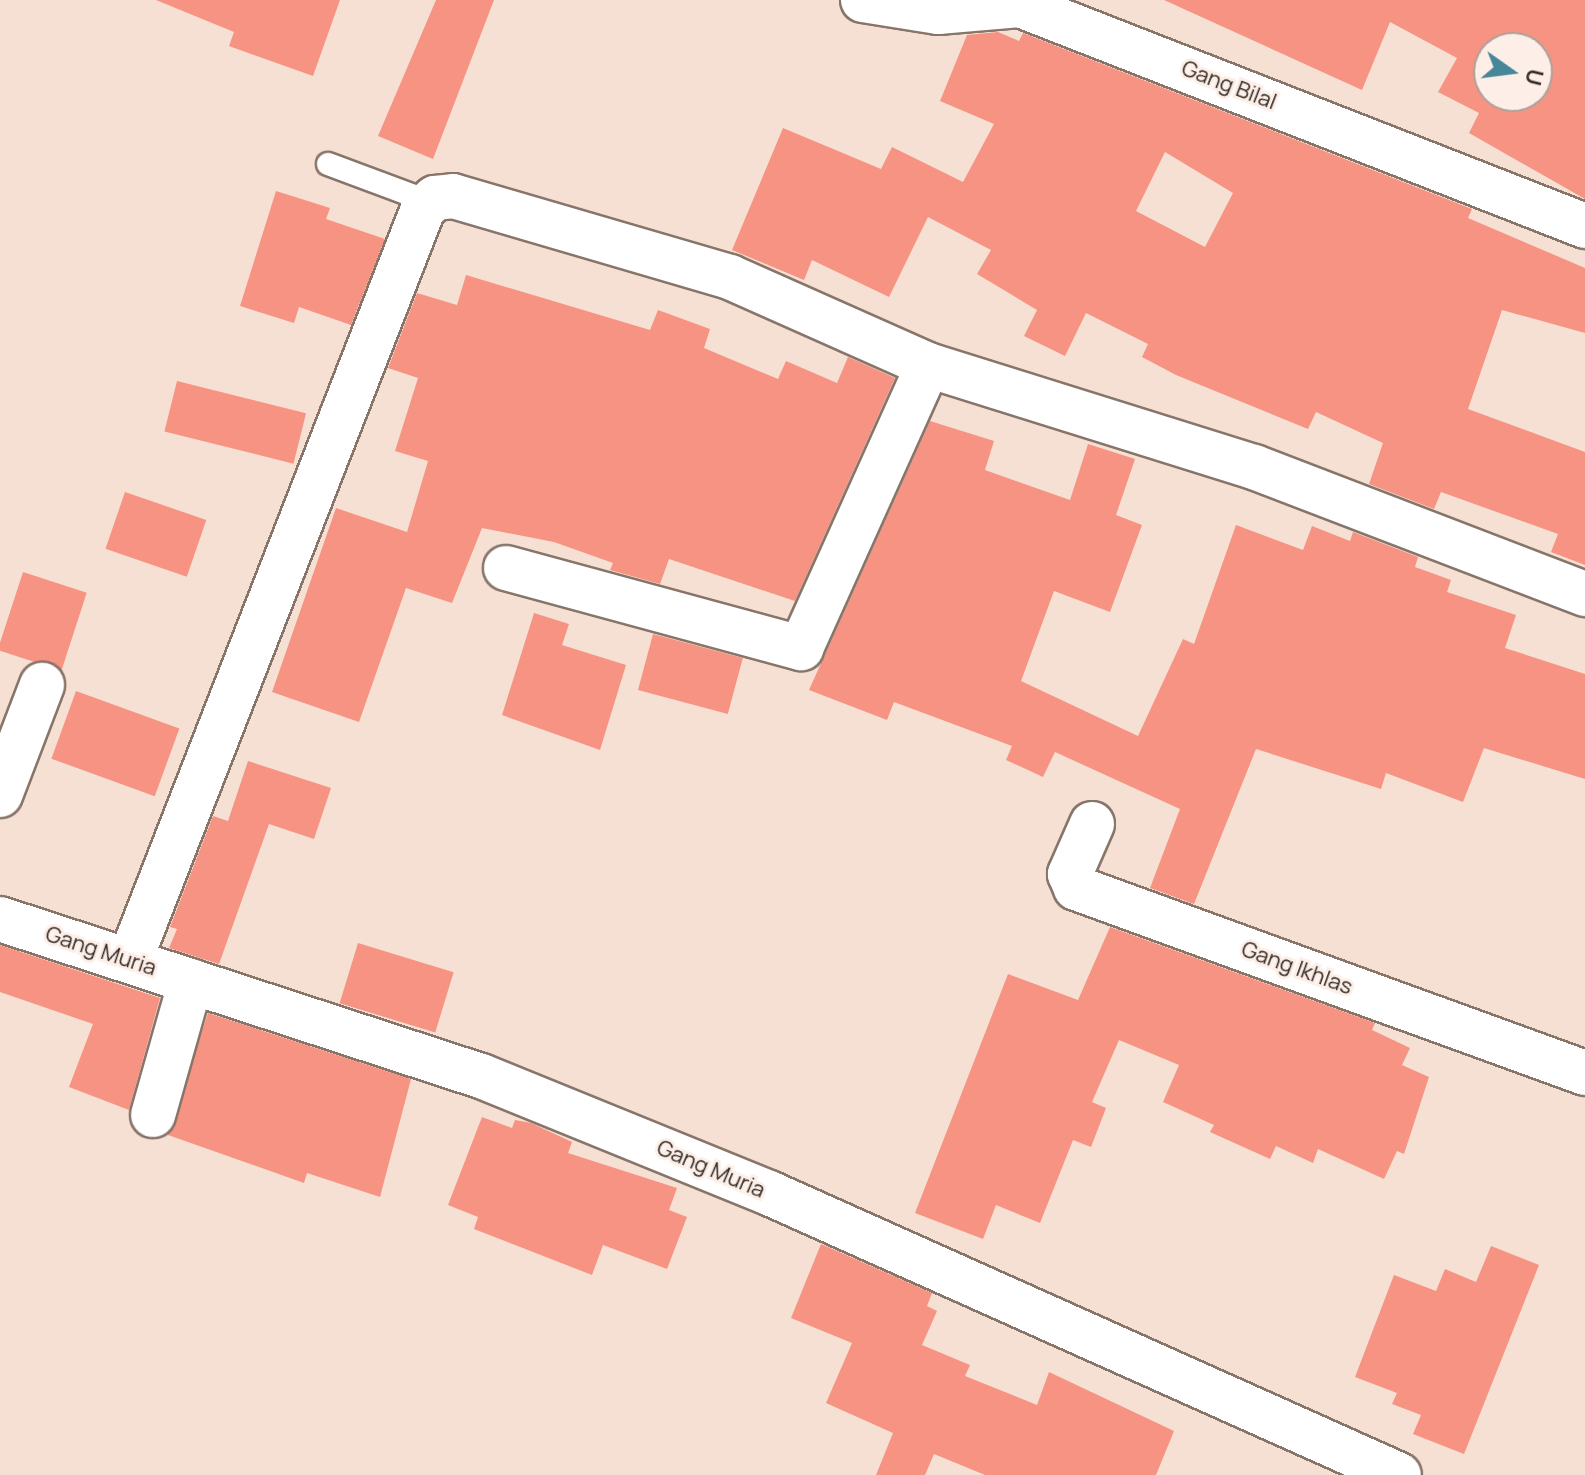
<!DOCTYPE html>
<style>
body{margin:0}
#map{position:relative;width:1585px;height:1475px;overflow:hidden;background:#f6e0d4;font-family:Manrope,sans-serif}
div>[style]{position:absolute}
.building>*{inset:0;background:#f69382;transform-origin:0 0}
.roads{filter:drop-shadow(2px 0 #88756a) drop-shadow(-2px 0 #88756a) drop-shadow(0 2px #88756a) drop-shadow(0 -2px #88756a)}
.service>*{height:22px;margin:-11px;padding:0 11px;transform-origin:11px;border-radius:11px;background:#fff}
.minor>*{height:44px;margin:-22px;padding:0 22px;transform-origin:22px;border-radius:22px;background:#fff}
span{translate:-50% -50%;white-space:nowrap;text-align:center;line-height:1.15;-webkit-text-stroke:6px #fdefe8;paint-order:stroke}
.street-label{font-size:22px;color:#342c27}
.north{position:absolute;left:1473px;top:32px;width:80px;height:80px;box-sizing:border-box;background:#fdefe8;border:2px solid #ada19b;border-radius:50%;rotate:104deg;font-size:22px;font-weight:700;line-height:32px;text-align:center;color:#342c27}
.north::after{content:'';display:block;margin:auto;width:28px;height:36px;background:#468799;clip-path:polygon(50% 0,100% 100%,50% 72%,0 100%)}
</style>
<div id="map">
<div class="building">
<i style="clip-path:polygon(156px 0,340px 0,313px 76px,229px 46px,234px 32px)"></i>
<i style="clip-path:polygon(436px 0,494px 0,433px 159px,378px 136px)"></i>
<i style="clip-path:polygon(evenodd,1164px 0,1585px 0,1585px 199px,1469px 133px,1479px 113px,1438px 92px,1457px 58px,1390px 22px,1362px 90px,1164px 0,1489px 48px,1537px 48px,1537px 96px,1489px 96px,1489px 48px)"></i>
<i style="clip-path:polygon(evenodd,998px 32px,1019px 41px,1023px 33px,1472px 209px,1468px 218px,1585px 268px,1585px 333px,1502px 310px,1468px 409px,1585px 452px,1585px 565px,1551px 552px,1558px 534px,1441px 492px,1434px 509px,1369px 484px,1383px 443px,1316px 412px,1308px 429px,1176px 375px,1142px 357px,1148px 344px,1086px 313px,1065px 356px,1024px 336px,1037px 310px,977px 274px,991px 250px,928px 217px,889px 297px,812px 260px,804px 280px,732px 250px,783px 128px,881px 169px,892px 147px,963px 182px,994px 124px,940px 101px,967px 35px,998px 32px,1165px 152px,1233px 193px,1205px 247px,1136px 211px,1165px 152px)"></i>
<i style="clip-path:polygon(276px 191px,330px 208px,326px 219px,385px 239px,351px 325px,299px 307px,294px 323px,240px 306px)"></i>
<i style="clip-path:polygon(466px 275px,650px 330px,658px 310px,710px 329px,704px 348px,778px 379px,786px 361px,837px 383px,848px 357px,895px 378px,795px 601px,669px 559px,660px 584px,610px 570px,613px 563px,554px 542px,482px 528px,452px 603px,406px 588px,359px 722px,272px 692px,336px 508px,407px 532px,428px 461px,395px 451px,418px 378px,388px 368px,417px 293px,457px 305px)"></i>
<i style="left:177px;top:381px;width:133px;height:52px;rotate:14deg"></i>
<i style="clip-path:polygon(930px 421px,994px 441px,985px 470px,1070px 500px,1088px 444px,1135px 459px,1116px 515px,1142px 525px,1110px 612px,1054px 591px,1021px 681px,1138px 736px,1183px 639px,1194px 644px,1236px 525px,1303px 550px,1312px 526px,1350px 541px,1353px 532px,1418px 557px,1415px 567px,1451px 580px,1447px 592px,1516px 615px,1505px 648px,1585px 674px,1585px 779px,1484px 748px,1463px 802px,1386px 773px,1381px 789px,1256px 749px,1194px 904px,1150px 888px,1180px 809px,1055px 752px,1043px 777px,1006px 760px,1012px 746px,894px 702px,887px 720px,809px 690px)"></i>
<i style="left:125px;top:492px;width:86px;height:60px;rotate:19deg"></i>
<i style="left:23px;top:572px;width:67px;height:82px;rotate:18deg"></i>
<i style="clip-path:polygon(534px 613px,569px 624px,562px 645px,626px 665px,600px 750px,502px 715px)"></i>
<i style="left:653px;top:634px;width:93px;height:58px;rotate:15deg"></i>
<i style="left:76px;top:691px;width:110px;height:72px;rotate:20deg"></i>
<i style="clip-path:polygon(248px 761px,331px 788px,314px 839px,269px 824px,219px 964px,169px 948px,177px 929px,170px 927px,213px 816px,228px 821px)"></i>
<i style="clip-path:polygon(1110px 927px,1375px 1023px,1372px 1030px,1410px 1048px,1402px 1065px,1429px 1077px,1404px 1154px,1397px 1151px,1384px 1179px,1318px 1149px,1313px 1163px,1276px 1146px,1270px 1159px,1210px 1132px,1214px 1125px,1163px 1102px,1179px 1065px,1119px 1040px,1092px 1102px,1106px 1108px,1091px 1147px,1073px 1140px,1040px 1223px,996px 1205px,983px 1239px,915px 1213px,1008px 974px,1078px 1000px)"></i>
<i style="left:358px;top:943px;width:100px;height:63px;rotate:17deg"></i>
<i style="clip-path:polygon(0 945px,160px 998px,129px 1110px,69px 1087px,93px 1024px,0 992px)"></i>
<i style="clip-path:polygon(208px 1013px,411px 1079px,380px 1197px,307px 1173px,304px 1183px,168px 1135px)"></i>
<i style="clip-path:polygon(482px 1117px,512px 1128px,515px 1120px,531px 1123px,572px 1142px,568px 1153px,677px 1188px,669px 1210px,687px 1217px,667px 1269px,603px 1245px,592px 1275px,474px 1229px,478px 1217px,448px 1205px)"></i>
<i style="clip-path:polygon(821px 1244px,932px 1293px,927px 1306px,937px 1311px,922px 1345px,970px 1365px,965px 1376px,1037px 1405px,1049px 1372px,1174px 1431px,1156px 1475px,985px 1475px,934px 1454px,925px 1475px,876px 1475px,893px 1433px,826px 1403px,852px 1343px,791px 1318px)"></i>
<i style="clip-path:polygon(1491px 1246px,1539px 1265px,1464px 1454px,1413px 1434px,1421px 1415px,1392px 1404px,1397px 1393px,1355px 1377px,1394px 1275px,1436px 1291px,1445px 1269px,1476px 1282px)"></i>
</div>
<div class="roads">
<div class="service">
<i style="left:328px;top:164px;width:109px;rotate:20.4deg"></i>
</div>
<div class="minor">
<i style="left:863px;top:0;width:76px;rotate:9.1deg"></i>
<i style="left:938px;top:12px;width:82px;rotate:-4.9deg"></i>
<i style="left:1020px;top:5px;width:607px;rotate:21.36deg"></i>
<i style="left:506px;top:568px;width:306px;rotate:15.2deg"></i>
<i style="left:801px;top:648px;width:310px;rotate:-65.8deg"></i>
<i style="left:0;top:795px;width:118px;rotate:-69.1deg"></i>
<i style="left:1092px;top:824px;width:55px;rotate:113.7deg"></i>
<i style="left:1070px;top:874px;width:15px;rotate:67deg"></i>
<i style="left:1076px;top:888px;width:542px;rotate:19.97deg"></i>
<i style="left:0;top:919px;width:506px;rotate:18.08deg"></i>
<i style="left:481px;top:1076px;width:311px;rotate:22.1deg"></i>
<i style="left:769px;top:1193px;width:690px;rotate:24.11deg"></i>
<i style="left:130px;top:960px;width:806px;rotate:-68.69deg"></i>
<i style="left:423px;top:209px;width:16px;rotate:-43deg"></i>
<i style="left:435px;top:198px;width:18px;rotate:-6deg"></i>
<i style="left:453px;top:196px;width:289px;rotate:16.3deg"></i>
<i style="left:730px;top:277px;width:217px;rotate:24deg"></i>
<i style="left:928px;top:365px;width:342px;rotate:17.4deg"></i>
<i style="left:1254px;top:467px;width:355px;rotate:21deg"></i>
<i style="left:153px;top:1115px;width:139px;rotate:-74.2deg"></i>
</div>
</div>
<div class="street-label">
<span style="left:1229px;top:85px;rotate:21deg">Gang Bilal</span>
<span style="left:101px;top:951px;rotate:18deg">Gang Muria</span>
<span style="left:1297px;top:968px;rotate:20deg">Gang Ikhlas</span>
<span style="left:711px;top:1169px;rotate:23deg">Gang Muria</span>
</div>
<div class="north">U</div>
</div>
